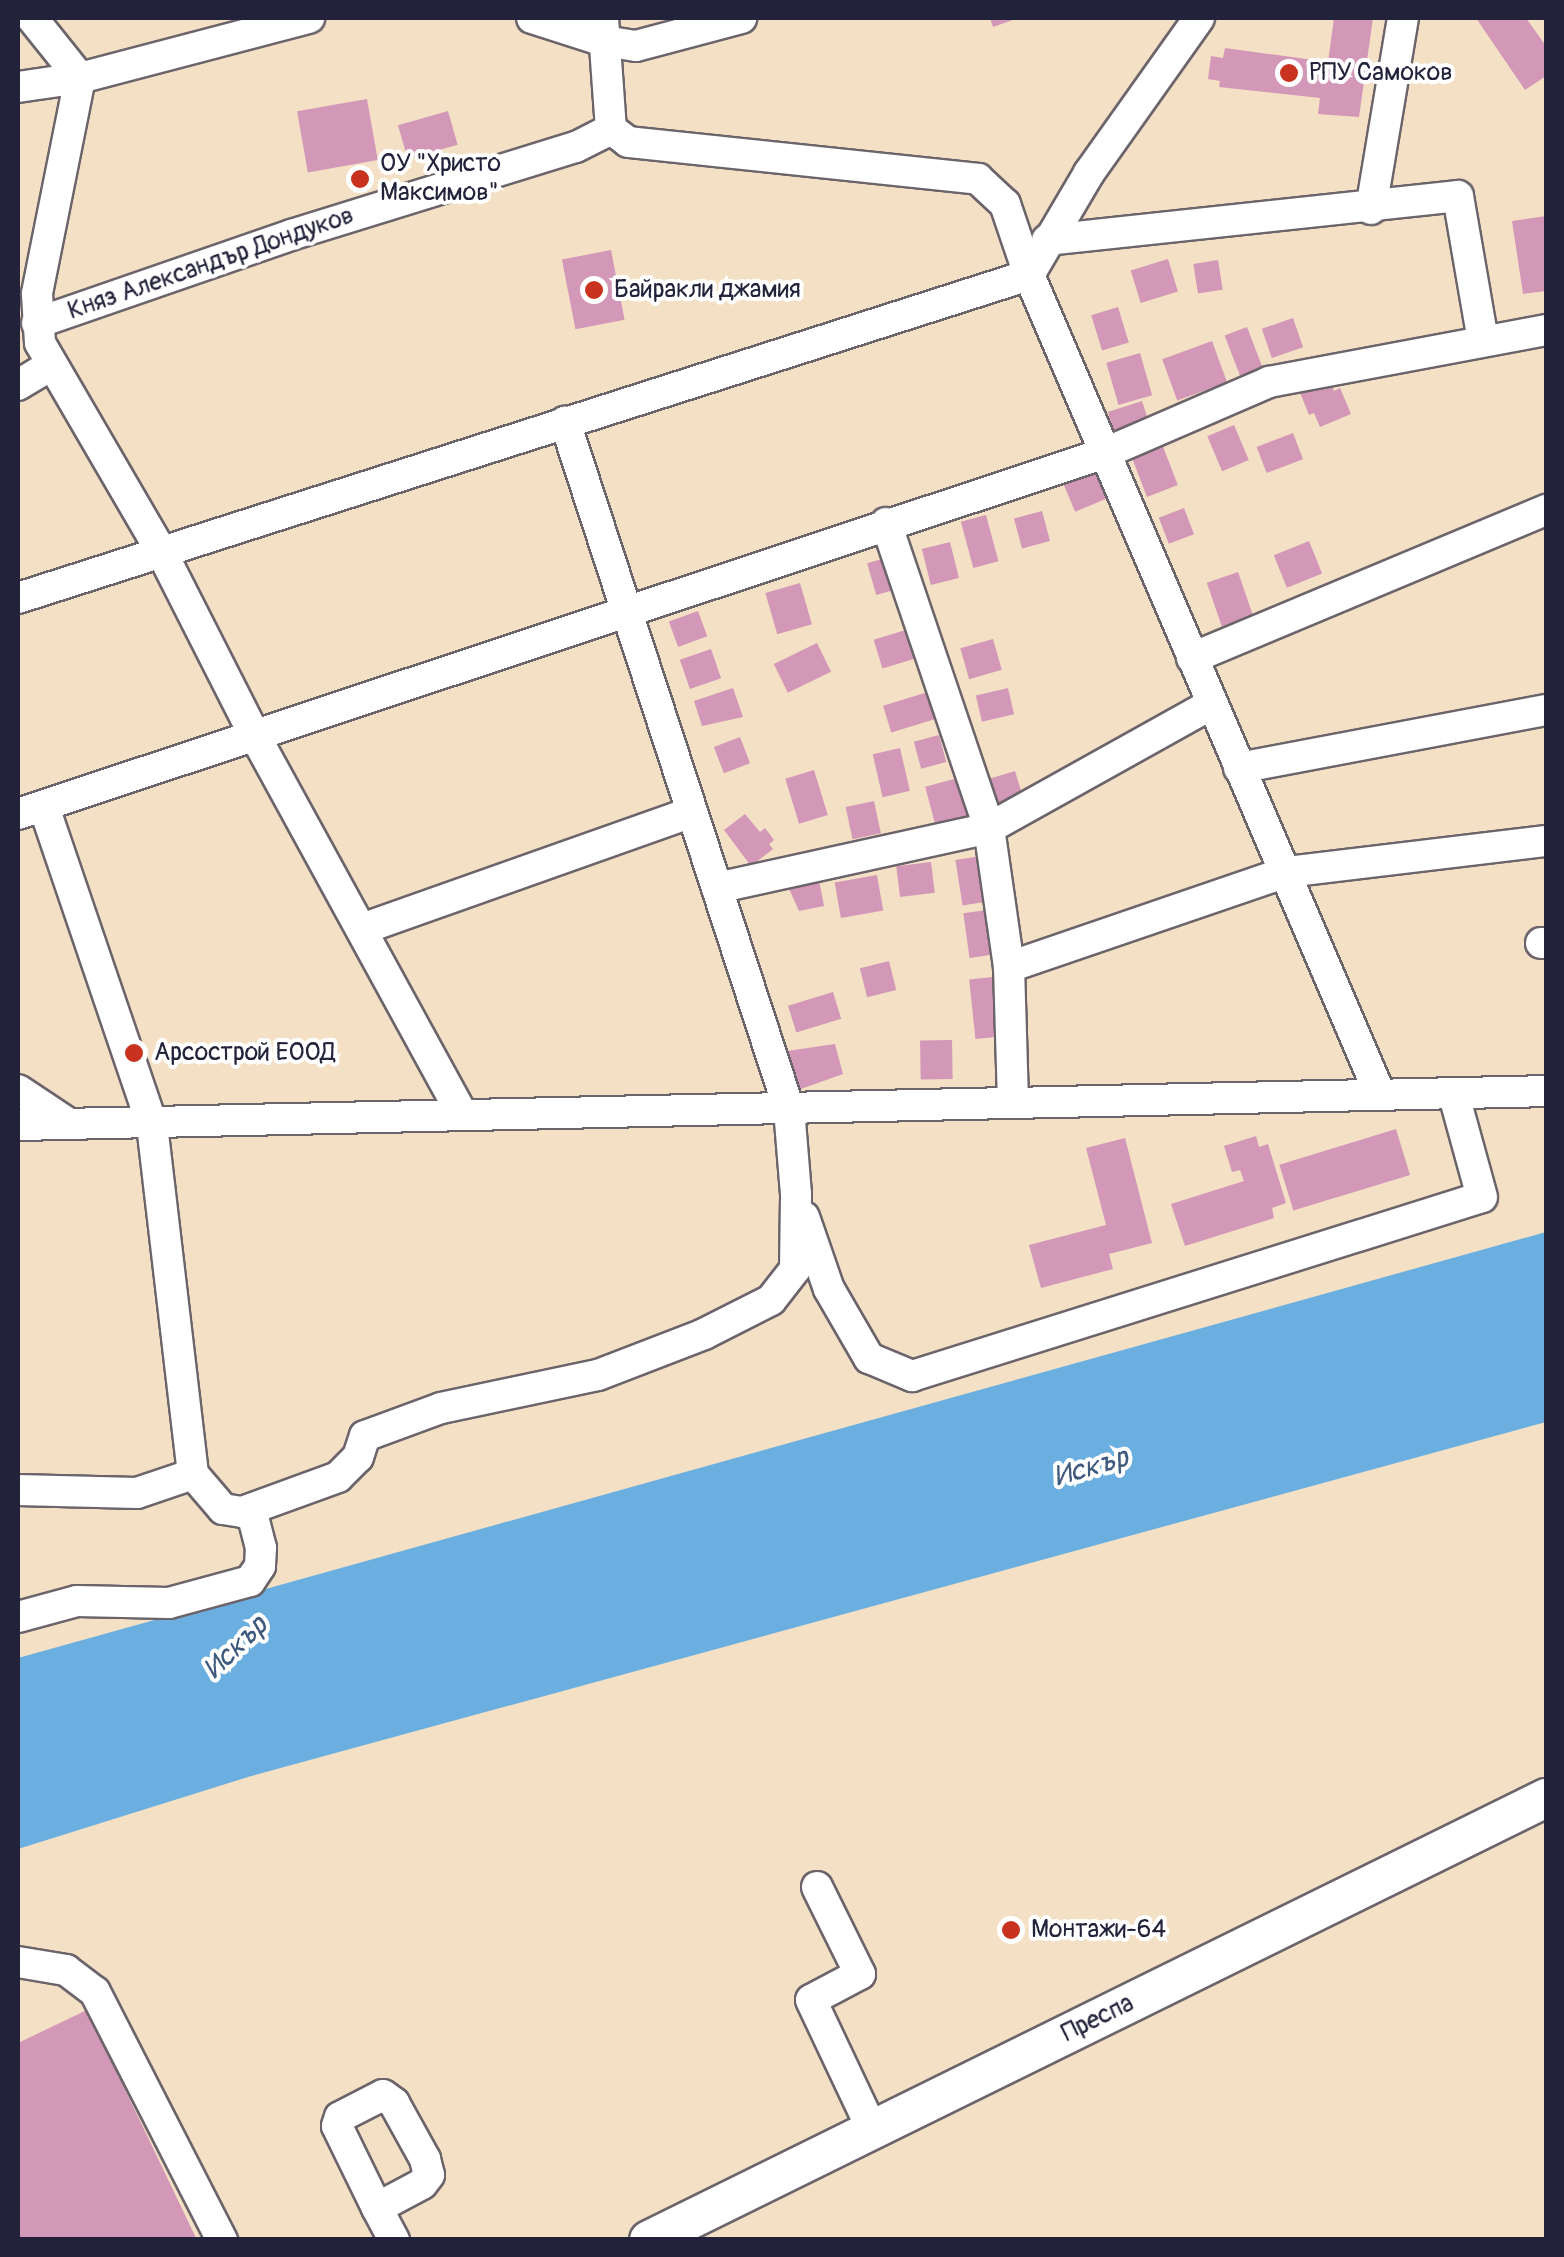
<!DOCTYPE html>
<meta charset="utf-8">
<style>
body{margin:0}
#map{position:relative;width:1564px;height:2257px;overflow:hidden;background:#f4e0c5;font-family:Pangolin,sans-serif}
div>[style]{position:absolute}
.water>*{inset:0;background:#6bafe1}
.building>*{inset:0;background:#d397b8;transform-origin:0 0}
.roads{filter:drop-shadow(2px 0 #6c646b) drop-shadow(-2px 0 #6c646b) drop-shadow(0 2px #6c646b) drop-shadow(0 -2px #6c646b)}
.minor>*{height:30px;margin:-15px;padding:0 15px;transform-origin:15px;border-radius:15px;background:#fff}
.major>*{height:38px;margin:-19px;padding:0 19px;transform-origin:19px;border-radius:19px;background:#fff}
.dots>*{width:28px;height:28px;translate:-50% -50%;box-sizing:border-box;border:5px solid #fff;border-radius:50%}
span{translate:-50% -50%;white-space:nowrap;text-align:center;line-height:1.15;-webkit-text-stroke:8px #fff;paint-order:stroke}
.poi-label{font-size:25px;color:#22223b}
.left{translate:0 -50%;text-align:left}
.street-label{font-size:25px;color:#22223b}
.water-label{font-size:28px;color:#3f5a7d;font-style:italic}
.frame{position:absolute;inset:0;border:20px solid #22223b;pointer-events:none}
</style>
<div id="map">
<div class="water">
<i style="clip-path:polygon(1546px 1232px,1546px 1422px,248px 1777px,18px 1849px,18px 1658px)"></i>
</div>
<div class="building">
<i style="clip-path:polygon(990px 18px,1019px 18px,993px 27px)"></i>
<i style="clip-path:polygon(1334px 18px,1373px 18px,1359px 117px,1318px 114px,1320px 98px,1219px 87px,1220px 81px,1208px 79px,1211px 56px,1223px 58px,1225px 48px,1328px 62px)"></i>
<i style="clip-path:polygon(1476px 18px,1526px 18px,1546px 46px,1546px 76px,1525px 90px)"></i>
<i style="left:367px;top:99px;width:62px;height:71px;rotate:80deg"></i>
<i style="left:448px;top:111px;width:35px;height:52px;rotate:74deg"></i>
<i style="clip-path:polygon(1546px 216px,1546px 291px,1523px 294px,1512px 221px)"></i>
<i style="left:611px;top:250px;width:71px;height:50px;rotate:79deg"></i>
<i style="left:1168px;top:259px;width:34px;height:39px;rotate:73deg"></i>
<i style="left:1218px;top:260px;width:30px;height:25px;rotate:81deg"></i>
<i style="left:1118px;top:307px;width:37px;height:28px;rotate:73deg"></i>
<i style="left:1293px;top:318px;width:31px;height:33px;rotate:71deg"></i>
<i style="left:1247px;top:327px;width:45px;height:24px;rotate:69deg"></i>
<i style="left:1212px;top:341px;width:44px;height:53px;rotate:70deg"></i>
<i style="left:1140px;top:353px;width:44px;height:35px;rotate:74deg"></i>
<i style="clip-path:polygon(1329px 378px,1334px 391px,1340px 388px,1351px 414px,1320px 427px,1314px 413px,1309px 415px,1299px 390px)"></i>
<i style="left:1142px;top:401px;width:28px;height:36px;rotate:72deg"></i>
<i style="left:1234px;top:425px;width:38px;height:29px;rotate:67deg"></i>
<i style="left:1293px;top:433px;width:28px;height:39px;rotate:69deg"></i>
<i style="left:1162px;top:444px;width:44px;height:33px;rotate:69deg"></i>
<i style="left:1101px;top:465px;width:33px;height:42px;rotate:67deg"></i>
<i style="left:1184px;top:508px;width:28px;height:27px;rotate:69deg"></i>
<i style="left:1042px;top:511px;width:31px;height:29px;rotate:75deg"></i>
<i style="left:986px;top:515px;width:48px;height:26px;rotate:75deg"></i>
<i style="left:1309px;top:541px;width:35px;height:38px;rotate:68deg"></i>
<i style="left:950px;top:542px;width:37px;height:29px;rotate:76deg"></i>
<i style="left:896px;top:555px;width:33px;height:30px;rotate:74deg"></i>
<i style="left:1238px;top:572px;width:46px;height:33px;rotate:71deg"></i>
<i style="left:800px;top:583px;width:43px;height:36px;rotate:74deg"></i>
<i style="left:698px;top:611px;width:27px;height:31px;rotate:70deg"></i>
<i style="left:909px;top:629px;width:30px;height:37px;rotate:73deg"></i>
<i style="left:993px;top:639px;width:32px;height:34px;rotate:74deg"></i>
<i style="left:817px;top:643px;width:32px;height:48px;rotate:64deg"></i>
<i style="left:711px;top:649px;width:31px;height:33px;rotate:71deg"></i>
<i style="clip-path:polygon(733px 688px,743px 717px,702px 726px,694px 701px)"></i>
<i style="left:1008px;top:688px;width:27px;height:33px;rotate:77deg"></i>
<i style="left:928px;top:692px;width:28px;height:47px;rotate:73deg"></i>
<i style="left:939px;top:735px;width:28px;height:26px;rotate:75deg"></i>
<i style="left:740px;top:737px;width:28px;height:28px;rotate:69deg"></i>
<i style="left:900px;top:748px;width:44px;height:28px;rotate:77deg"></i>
<i style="left:814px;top:770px;width:47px;height:30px;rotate:73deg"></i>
<i style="left:1015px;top:771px;width:34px;height:26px;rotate:73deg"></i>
<i style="left:958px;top:778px;width:42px;height:34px;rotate:75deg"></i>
<i style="left:874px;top:801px;width:33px;height:29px;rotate:78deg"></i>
<i style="clip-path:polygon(745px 814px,760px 832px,765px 828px,774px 840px,769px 844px,773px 849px,751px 866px,724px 830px)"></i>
<i style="left:987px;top:855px;width:46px;height:32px;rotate:81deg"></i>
<i style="left:931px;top:862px;width:31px;height:35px;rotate:83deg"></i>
<i style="clip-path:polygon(818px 875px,824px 906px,799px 911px,786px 882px)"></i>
<i style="left:877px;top:875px;width:36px;height:43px;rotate:80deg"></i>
<i style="left:994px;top:909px;width:45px;height:31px;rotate:82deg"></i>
<i style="left:889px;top:961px;width:30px;height:30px;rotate:76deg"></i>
<i style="left:1002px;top:976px;width:60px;height:33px;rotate:84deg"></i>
<i style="left:833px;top:992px;width:28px;height:47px;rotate:73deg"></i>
<i style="left:952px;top:1040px;width:39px;height:32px;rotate:89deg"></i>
<i style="clip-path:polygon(835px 1044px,843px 1074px,798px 1090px,787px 1051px)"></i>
<i style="left:1396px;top:1129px;width:48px;height:122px;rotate:73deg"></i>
<i style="clip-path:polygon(1256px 1136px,1259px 1147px,1268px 1144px,1286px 1203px,1272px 1208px,1274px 1218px,1185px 1246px,1171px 1204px,1244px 1181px,1240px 1170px,1232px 1172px,1224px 1146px)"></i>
<i style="clip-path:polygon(1125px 1138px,1152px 1243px,1109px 1254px,1113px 1269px,1041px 1288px,1029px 1245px,1106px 1225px,1086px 1148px)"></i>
<i style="clip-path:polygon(87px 2010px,197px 2240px,19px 2240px,18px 2236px,18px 2043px)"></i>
</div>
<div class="roads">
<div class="minor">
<i style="left:32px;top:18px;width:77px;rotate:51.3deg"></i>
<i style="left:80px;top:78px;width:220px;rotate:101.3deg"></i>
<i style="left:37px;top:294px;width:49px;rotate:86.5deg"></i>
<i style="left:40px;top:343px;width:238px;rotate:59.8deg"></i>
<i style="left:160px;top:549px;width:208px;rotate:63.1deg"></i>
<i style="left:254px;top:734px;width:433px;rotate:61.3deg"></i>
<i style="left:532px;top:18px;width:76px;rotate:17.7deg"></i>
<i style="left:604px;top:41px;width:32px;rotate:9deg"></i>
<i style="left:636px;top:46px;width:109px;rotate:-14.9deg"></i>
<i style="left:603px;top:18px;width:111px;rotate:85.9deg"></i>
<i style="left:611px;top:129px;width:21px;rotate:37deg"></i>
<i style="left:628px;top:142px;width:352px;rotate:6deg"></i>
<i style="left:978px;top:179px;width:37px;rotate:43deg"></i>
<i style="left:1005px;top:204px;width:75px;rotate:71.3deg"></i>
<i style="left:1029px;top:275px;width:889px;rotate:66.81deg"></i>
<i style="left:18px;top:87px;width:63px;rotate:-8.3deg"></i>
<i style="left:80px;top:78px;width:237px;rotate:-14.7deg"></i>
<i style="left:1371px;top:209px;width:194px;rotate:-80.5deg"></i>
<i style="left:1047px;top:240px;width:413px;rotate:-6.1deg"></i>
<i style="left:1458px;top:196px;width:147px;rotate:80.2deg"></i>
<i style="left:37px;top:323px;width:269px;rotate:-19.1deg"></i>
<i style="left:291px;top:235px;width:298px;rotate:-17.2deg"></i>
<i style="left:576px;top:147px;width:39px;rotate:-27deg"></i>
<i style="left:18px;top:385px;width:39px;rotate:-31deg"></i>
<i style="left:886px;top:523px;width:322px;rotate:71.3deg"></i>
<i style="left:989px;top:828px;width:140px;rotate:81.8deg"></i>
<i style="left:1009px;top:967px;width:133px;rotate:88.3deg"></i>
<i style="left:18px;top:598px;width:1061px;rotate:-17.72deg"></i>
<i style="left:1029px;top:275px;width:118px;rotate:-59.5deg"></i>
<i style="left:1089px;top:173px;width:190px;rotate:-54.6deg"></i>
<i style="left:1192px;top:658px;width:384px;rotate:-22.7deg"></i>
<i style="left:1239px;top:768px;width:312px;rotate:-10.7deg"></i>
<i style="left:44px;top:807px;width:336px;rotate:71.2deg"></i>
<i style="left:152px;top:1125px;width:351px;rotate:83.3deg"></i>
<i style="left:193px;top:1474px;width:46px;rotate:49.4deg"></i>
<i style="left:223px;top:1509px;width:19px;rotate:9deg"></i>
<i style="left:242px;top:1512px;width:102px;rotate:-20deg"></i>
<i style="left:338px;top:1477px;width:28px;rotate:-45deg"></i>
<i style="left:358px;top:1457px;width:22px;rotate:-72deg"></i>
<i style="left:365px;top:1436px;width:81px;rotate:-20.2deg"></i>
<i style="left:441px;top:1408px;width:160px;rotate:-11.9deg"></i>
<i style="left:598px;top:1375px;width:114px;rotate:-21.1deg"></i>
<i style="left:704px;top:1334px;width:75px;rotate:-26.9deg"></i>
<i style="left:771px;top:1300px;width:39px;rotate:-52deg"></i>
<i style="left:795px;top:1269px;width:75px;rotate:-89.2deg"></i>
<i style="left:796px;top:1194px;width:85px;rotate:-94.7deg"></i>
<i style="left:789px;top:1109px;width:723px;rotate:-108.06deg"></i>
<i style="left:18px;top:814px;width:1145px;rotate:-18.37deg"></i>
<i style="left:1105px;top:453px;width:179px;rotate:-23.4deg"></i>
<i style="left:1269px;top:382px;width:282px;rotate:-10.6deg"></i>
<i style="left:717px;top:888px;width:279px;rotate:-12.4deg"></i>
<i style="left:989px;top:828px;width:255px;rotate:-29.1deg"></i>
<i style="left:362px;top:929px;width:350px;rotate:-19.5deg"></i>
<i style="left:1541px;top:943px;width:5px"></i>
<i style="left:1009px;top:967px;width:293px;rotate:-18.9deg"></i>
<i style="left:1286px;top:872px;width:262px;rotate:-6.8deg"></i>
<i style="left:18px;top:1090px;width:61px;rotate:33.7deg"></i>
<i style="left:18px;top:1125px;width:1528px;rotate:-1.27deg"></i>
<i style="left:804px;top:1217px;width:76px;rotate:70.9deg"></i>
<i style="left:829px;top:1289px;width:80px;rotate:59.9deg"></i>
<i style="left:869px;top:1358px;width:47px;rotate:22.7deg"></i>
<i style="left:912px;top:1376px;width:597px;rotate:-17.43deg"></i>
<i style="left:1482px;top:1197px;width:106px;rotate:-105.4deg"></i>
<i style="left:18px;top:1490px;width:119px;rotate:1.4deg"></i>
<i style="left:137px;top:1493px;width:59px;rotate:-18.7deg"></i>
<i style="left:18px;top:1617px;width:61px;rotate:-15.2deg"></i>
<i style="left:77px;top:1601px;width:92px;rotate:1.2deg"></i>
<i style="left:169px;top:1603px;width:84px;rotate:-15.2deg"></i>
<i style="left:250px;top:1581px;width:18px;rotate:-56deg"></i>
<i style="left:260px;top:1566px;width:18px;rotate:-87deg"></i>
<i style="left:261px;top:1548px;width:40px;rotate:-104.4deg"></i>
<i style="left:817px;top:1887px;width:97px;rotate:63.7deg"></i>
<i style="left:860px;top:1974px;width:55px;rotate:152deg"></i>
<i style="left:811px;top:2000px;width:143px;rotate:64.7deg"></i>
<i style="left:18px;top:1962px;width:49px;rotate:9.5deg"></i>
<i style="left:66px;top:1970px;width:36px;rotate:37deg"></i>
<i style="left:95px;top:1992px;width:279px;rotate:62.9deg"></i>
<i style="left:383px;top:2095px;width:14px;rotate:36deg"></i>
<i style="left:394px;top:2103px;width:64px;rotate:61deg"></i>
<i style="left:425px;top:2159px;width:16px;rotate:76deg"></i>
<i style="left:429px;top:2175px;width:11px;rotate:128deg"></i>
<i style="left:422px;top:2184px;width:51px;rotate:151.9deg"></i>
<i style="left:377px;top:2208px;width:91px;rotate:-116deg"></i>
<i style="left:337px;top:2126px;width:9px;rotate:-72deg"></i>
<i style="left:340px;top:2117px;width:48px;rotate:-27.1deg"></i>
<i style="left:377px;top:2208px;width:36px;rotate:62deg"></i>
</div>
<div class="major">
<i style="left:649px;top:2240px;width:1000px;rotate:-26.23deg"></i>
</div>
</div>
<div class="dots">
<i style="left:1289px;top:73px;background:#c8321e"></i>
<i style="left:360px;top:179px;background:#c8321e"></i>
<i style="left:594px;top:290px;background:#c8321e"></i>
<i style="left:134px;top:1053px;background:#c8321e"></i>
<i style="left:1011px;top:1930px;background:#c8321e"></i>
</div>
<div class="poi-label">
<span class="left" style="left:1309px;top:73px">РПУ Самоков</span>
<span class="left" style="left:380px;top:179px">ОУ "Христо<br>Максимов"</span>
<span class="left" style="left:614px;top:290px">Байракли джамия</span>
<span class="left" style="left:154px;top:1053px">Арсострой ЕООД</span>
<span class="left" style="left:1031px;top:1930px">Монтажи-64</span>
</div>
<div class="street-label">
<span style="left:211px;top:264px;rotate:-19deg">Княз Александър Дондуков</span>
<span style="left:1098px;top:2019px;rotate:-26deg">Преспа</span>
</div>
<div class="water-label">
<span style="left:1091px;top:1468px;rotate:-16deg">Искър</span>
<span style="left:236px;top:1648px;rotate:-44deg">Искър</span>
</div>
<div class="frame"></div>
</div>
